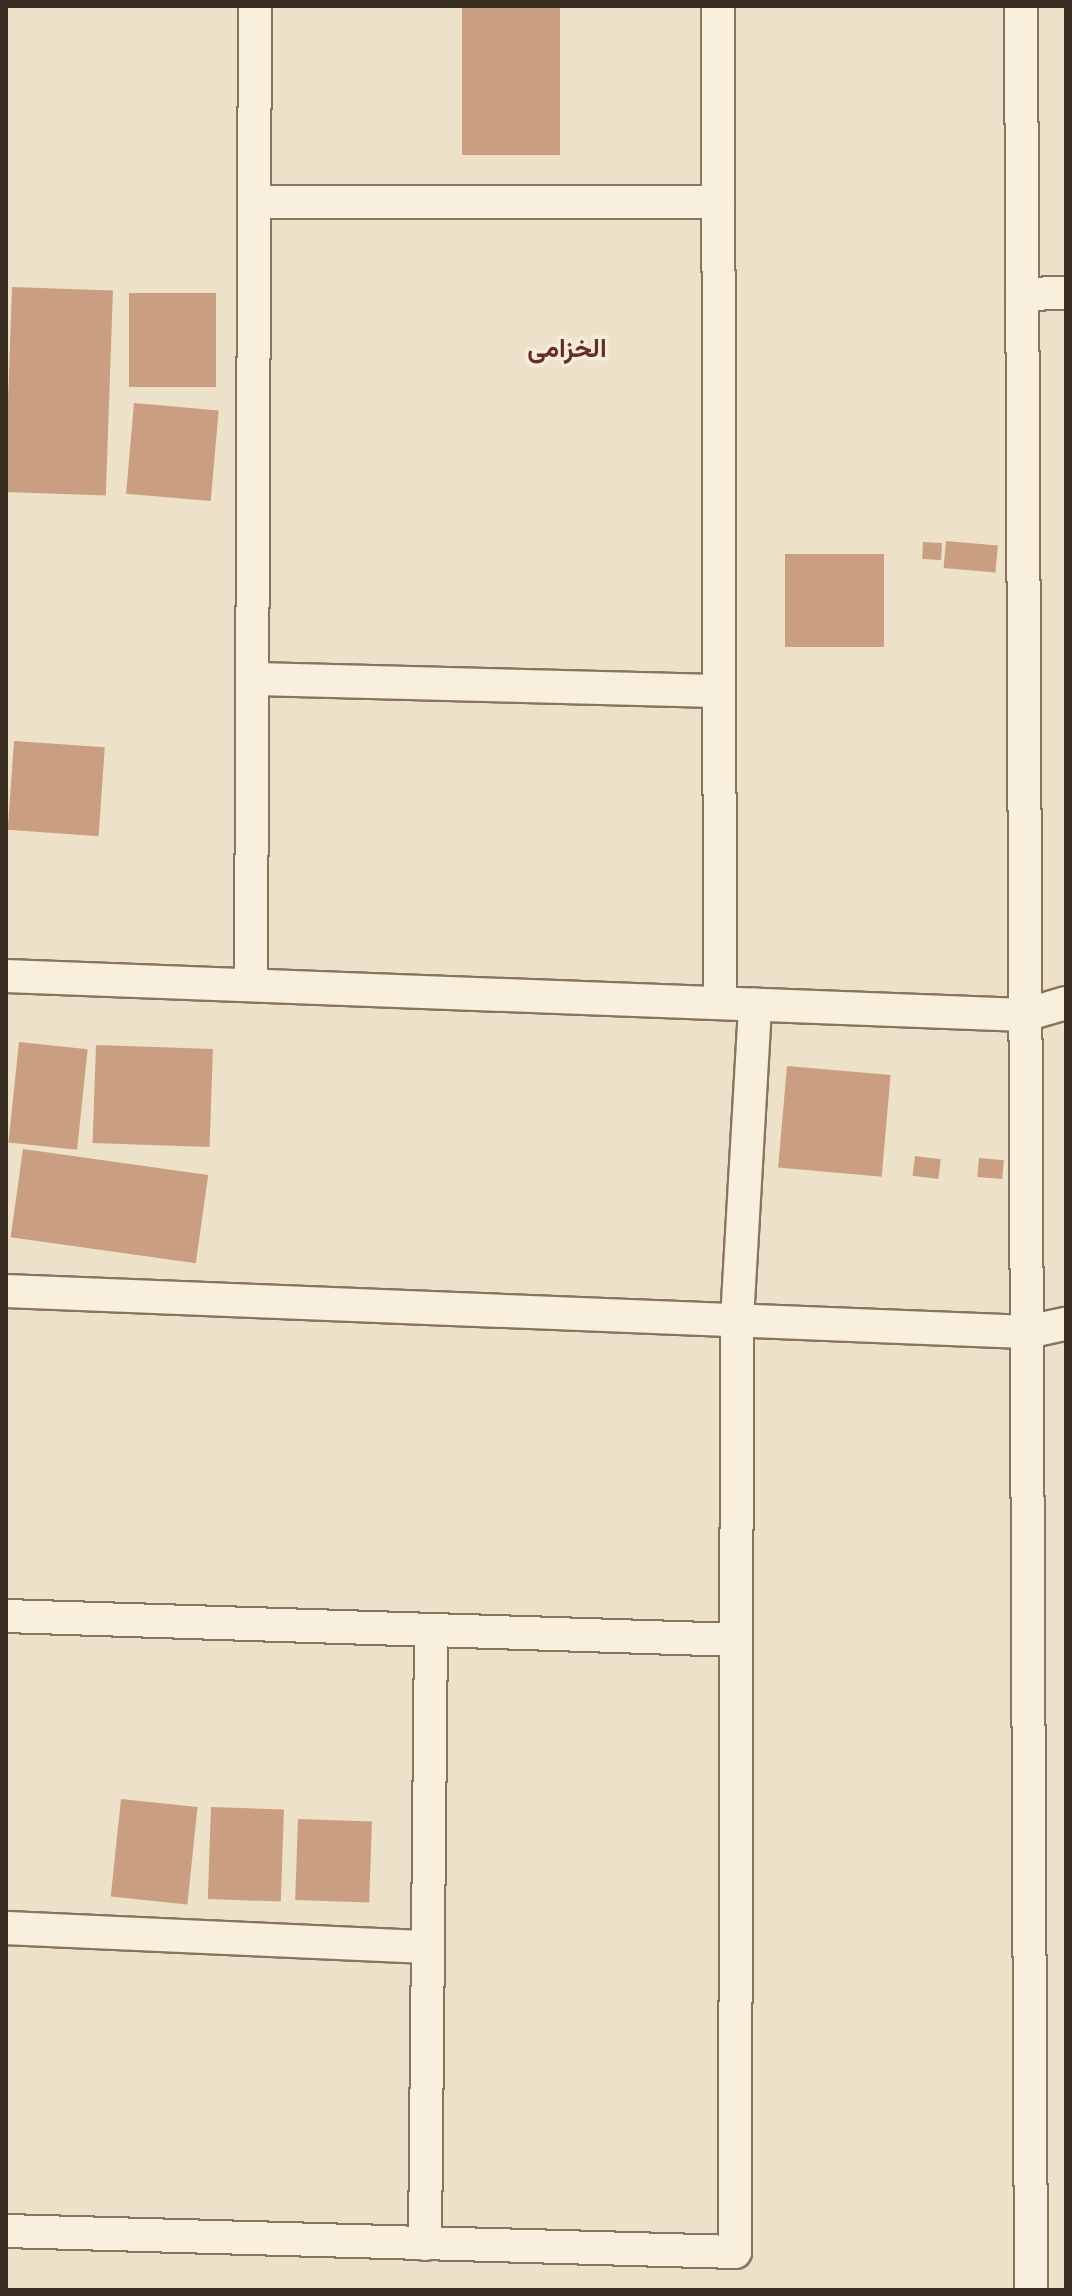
<!DOCTYPE html>
<meta charset="utf-8">
<style>
body{margin:0}
#map{position:relative;width:1072px;height:2296px;overflow:hidden;background:#ede2c9;font-family:Lora,Vazirmatn,serif}
div>[style]{position:absolute}
.building>*{inset:0;background:#c99e81;transform-origin:0 0}
.roads{filter:drop-shadow(2px 0 #89755e) drop-shadow(-2px 0 #89755e) drop-shadow(0 2px #89755e) drop-shadow(0 -2px #89755e)}
.street>*{height:32px;margin:-16px;padding:0 16px;transform-origin:16px;border-radius:16px;background:#f8efdc}
span{translate:-50% -50%;white-space:nowrap;text-align:center;line-height:1.15;-webkit-text-stroke:7px #f5ecd9;paint-order:stroke}
.neighbourhood-label{font-size:26px;color:#653022;font-weight:700}
.frame{position:absolute;inset:0;border:8px solid #3a2d21;pointer-events:none}
</style>
<div id="map">
<div class="building">
<i style="left:462px;top:6px;width:98px;height:149px"></i>
<i style="left:12px;top:287px;width:101px;height:205px;rotate:2deg"></i>
<i style="left:129px;top:293px;width:87px;height:94px"></i>
<i style="left:134px;top:403px;width:85px;height:91px;rotate:5deg"></i>
<i style="left:946px;top:541px;width:52px;height:27px;rotate:5deg"></i>
<i style="left:923px;top:542px;width:19px;height:17px;rotate:3deg"></i>
<i style="left:785px;top:554px;width:99px;height:93px"></i>
<i style="left:14px;top:741px;width:91px;height:89px;rotate:4deg"></i>
<i style="left:19px;top:1042px;width:69px;height:101px;rotate:6deg"></i>
<i style="left:96px;top:1045px;width:117px;height:98px;rotate:2deg"></i>
<i style="left:787px;top:1066px;width:104px;height:102px;rotate:5deg"></i>
<i style="left:23px;top:1149px;width:187px;height:89px;rotate:8deg"></i>
<i style="left:915px;top:1156px;width:26px;height:20px;rotate:7deg"></i>
<i style="left:979px;top:1158px;width:25px;height:19px;rotate:5deg"></i>
<i style="left:121px;top:1799px;width:77px;height:98px;rotate:6deg"></i>
<i style="left:211px;top:1807px;width:73px;height:92px;rotate:2deg"></i>
<i style="left:298px;top:1819px;width:74px;height:81px;rotate:2deg"></i>
</div>
<div class="roads">
<div class="street">
<i style="left:718px;top:6px;width:997px;rotate:89.89deg"></i>
<i style="left:1021px;top:6px;width:2284px;rotate:89.75deg"></i>
<i style="left:254px;top:202px;width:464px"></i>
<i style="left:1022px;top:294px;width:44px;rotate:-1.3deg"></i>
<i style="left:253px;top:679px;width:466px;rotate:1.5deg"></i>
<i style="left:6px;top:976px;width:1020px;rotate:2.19deg"></i>
<i style="left:1025px;top:1015px;width:43px;rotate:-16.3deg"></i>
<i style="left:251px;top:985px;width:979px;rotate:-89.77deg"></i>
<i style="left:6px;top:1291px;width:1022px;rotate:2.3deg"></i>
<i style="left:1027px;top:1332px;width:40px;rotate:-12deg"></i>
<i style="left:6px;top:1616px;width:730px;rotate:1.88deg"></i>
<i style="left:6px;top:1928px;width:422px;rotate:2.6deg"></i>
<i style="left:6px;top:2231px;width:729px;rotate:1.65deg"></i>
<i style="left:735px;top:2252px;width:932px;rotate:-89.88deg"></i>
<i style="left:737px;top:1320px;width:316px;rotate:-86.7deg"></i>
<i style="left:425px;top:2244px;width:614px;rotate:-89.44deg"></i>
</div>
</div>
<div class="neighbourhood-label">
<span style="left:567px;top:348px">الخزامى</span>
</div>
<div class="frame"></div>
</div>
